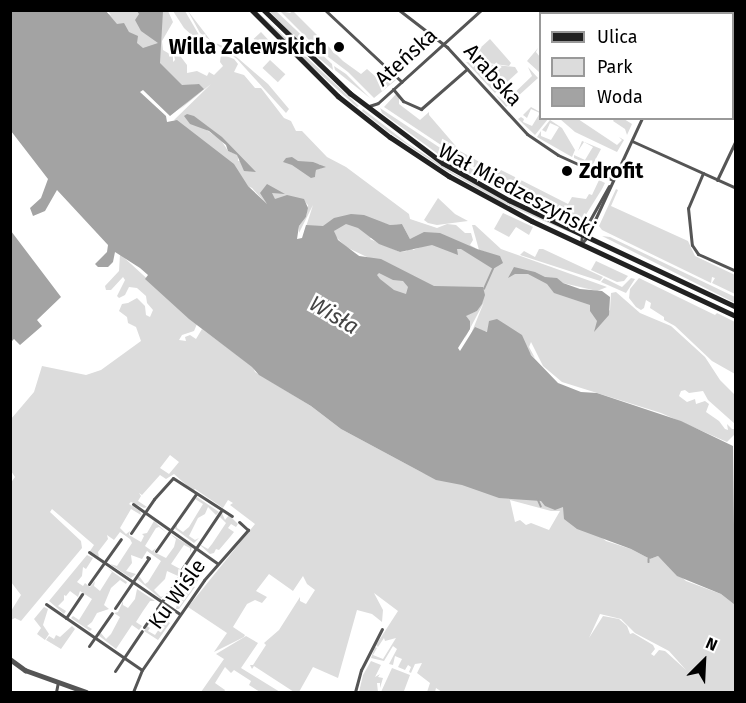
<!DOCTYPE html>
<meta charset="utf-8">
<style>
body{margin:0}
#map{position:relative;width:746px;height:703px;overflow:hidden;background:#fff;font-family:"Fira Sans",sans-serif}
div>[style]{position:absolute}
.green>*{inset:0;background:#dcdcdc;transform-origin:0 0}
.water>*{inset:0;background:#a3a3a3}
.stream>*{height:1.5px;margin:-0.75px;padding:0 0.75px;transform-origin:0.75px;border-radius:0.75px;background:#a3a3a3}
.minor>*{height:3px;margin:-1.5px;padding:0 1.5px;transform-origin:1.5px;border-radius:1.5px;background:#555}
.tertiary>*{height:4.5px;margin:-2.25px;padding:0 2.25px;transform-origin:2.25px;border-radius:2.25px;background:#555}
.secondary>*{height:4.5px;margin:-2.25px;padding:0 2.25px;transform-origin:2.25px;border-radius:2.25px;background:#222}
.dots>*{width:16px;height:16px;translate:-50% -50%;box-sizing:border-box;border:3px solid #fff;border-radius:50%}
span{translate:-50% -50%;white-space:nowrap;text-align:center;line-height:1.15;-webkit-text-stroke:5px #fff;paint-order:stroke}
.poi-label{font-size:21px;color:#000;font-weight:700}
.right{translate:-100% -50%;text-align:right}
.left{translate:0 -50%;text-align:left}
.street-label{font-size:21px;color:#000}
.water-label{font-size:22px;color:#444;font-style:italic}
.frame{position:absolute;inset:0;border:12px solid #000;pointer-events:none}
.legend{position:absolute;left:539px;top:12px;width:195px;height:108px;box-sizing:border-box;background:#fff;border:2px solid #999;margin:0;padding:8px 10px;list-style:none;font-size:18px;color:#000}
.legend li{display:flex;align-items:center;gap:12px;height:30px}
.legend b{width:30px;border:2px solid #999}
.north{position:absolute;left:674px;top:631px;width:60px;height:60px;-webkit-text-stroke:4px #fff;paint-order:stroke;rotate:24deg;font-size:16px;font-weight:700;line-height:24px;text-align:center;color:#000}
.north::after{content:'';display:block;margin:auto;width:21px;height:27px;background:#000;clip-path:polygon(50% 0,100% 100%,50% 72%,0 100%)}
</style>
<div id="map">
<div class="green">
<i style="clip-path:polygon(evenodd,102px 11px,111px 15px,108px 11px,168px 11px,173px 22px,162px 41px,163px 50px,173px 56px,173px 62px,175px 60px,174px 55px,178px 53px,187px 65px,187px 73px,197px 71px,207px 76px,209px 72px,214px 75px,223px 66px,220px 62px,221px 54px,234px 59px,238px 64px,234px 72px,244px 75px,255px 88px,261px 88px,284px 118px,291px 121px,296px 131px,302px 131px,327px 157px,346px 167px,409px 214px,410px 219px,437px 228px,447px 224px,456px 225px,465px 233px,471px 233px,473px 240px,470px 245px,479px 250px,472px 225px,475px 225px,501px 249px,607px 287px,597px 291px,563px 283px,557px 284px,556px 287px,564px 294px,584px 298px,597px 306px,600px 319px,610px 310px,611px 293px,616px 292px,640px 313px,671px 326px,705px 357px,720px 380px,735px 395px,735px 424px,708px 400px,703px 391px,689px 393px,685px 390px,681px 391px,679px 396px,687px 402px,695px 399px,696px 404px,705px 401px,709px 404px,706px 412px,719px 421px,725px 429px,728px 430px,727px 424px,732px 429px,735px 429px,735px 434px,727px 442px,661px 413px,562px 382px,543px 366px,531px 342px,529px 347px,535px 358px,515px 341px,494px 328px,488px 332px,477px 329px,469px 339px,484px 302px,465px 338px,470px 321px,465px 317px,461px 322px,459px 318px,477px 311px,483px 301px,482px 289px,468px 287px,441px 292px,427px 290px,413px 296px,397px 295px,385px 288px,355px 253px,362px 258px,369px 258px,346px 247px,335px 236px,334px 231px,343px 220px,348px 220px,362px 228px,371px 227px,373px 234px,370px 239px,400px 252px,407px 251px,405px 247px,410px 244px,413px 250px,429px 244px,457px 246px,493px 266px,497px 266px,501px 261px,497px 256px,431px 234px,410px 239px,402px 224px,390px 225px,364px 217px,342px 218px,323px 233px,304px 233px,313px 205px,299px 233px,299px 226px,306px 217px,308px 205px,305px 202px,297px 200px,288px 201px,288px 207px,295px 217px,282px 215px,275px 207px,274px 211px,272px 210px,252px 188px,234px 180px,224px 171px,217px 169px,218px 154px,174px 120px,211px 84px,179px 110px,199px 90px,199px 84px,191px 85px,187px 89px,171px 79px,155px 79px,153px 74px,156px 62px,150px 77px,147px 75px,133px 45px,136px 39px,130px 38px,129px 42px,102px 11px,198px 124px,207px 126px,243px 160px,238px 161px,238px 155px,228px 151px,221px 140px,198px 124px,102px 11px,308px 164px,319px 164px,324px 167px,316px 170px,315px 177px,310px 177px,306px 172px,308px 164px)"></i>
<i style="clip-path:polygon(173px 11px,185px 11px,199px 35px,196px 39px,184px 28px)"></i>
<i style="clip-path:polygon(188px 11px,211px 41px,225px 47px,268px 84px,289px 109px,286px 113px,237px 59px,200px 33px)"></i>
<i style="clip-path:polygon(257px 11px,359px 106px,357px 107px,310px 65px)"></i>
<i style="clip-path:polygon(269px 11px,276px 11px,332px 64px,333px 70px,296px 39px)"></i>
<i style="clip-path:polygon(280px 11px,290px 13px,293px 11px,343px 61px,361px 74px,367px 69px,384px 84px,391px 77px,396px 80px,374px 98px,348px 72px,319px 50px)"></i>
<i style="left:261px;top:32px;width:16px;height:10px;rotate:47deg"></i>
<i style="clip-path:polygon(490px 39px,511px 63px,509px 66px,467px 60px)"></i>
<i style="clip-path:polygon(538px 48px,536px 52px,540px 57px,539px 72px,527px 61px)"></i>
<i style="left:270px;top:60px;width:21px;height:11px;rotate:43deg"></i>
<i style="clip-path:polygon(466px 62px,515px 67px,518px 72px,495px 93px)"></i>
<i style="clip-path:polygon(334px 66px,346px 74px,370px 98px,335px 70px)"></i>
<i style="clip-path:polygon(528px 67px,538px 78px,506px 107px,496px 95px,505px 102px,532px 76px)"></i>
<i style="clip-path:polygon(396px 94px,399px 97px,399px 104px,420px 120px,429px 112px,429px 115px,460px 151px,499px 173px,501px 170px,568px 204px,572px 197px,586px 199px,589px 194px,592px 195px,599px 180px,605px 183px,602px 189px,582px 221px,564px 210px,480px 171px,384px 107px)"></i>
<i style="clip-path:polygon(531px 107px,540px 112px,540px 118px,548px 119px,535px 135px,518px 119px,521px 117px,524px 119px,523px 122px,532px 126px,540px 113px,531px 109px,527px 118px,523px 115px)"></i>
<i style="clip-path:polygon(380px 108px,478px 173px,534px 200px,538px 207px,521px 201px,453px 165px,382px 113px)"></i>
<i style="clip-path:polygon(363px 109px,407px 143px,455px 174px,576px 235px,503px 203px,442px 168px,387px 131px,362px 111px)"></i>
<i style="clip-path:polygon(615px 118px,624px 119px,632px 124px,627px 135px,625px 129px,613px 121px)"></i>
<i style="clip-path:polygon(560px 119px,578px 119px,617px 145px,622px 140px,619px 137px,624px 140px,617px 152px,575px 132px)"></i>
<i style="clip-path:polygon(550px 120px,562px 128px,575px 150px,572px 157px,537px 137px,541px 131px,541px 136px,551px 140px,559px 127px,550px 123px,546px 132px,542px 130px)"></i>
<i style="clip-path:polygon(582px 141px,601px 149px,592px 166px,574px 158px,574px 155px,585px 160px,591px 150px,593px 147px,584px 142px,578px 151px)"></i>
<i style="clip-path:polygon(616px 189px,618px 190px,611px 206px,688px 241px,695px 256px,735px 275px,735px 294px,712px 283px,715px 278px,712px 277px,711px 283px,602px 230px,599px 226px)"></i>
<i style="clip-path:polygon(438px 198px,455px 214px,468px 221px,437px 225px,428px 223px,424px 220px)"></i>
<i style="clip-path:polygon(537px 201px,561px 212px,579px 223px,540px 206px)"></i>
<i style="clip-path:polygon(503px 213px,533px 227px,529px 235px,516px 227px,509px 237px,494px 229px)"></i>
<i style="clip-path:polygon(602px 236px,610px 237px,735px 297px,735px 303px)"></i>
<i style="clip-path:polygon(539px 249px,543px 249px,603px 277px,600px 281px,520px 255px,524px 251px,535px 257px)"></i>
<i style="clip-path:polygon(evenodd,120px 254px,197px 324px,194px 331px,182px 335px,179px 340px,186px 341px,185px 337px,190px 335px,196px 339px,202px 329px,253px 367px,255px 372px,311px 406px,341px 429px,423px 473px,516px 499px,538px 499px,563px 507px,606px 541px,631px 549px,650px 559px,658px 556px,686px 581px,721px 594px,735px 605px,735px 692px,442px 692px,436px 688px,435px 692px,427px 692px,430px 683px,417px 673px,422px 663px,415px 664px,411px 673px,409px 672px,411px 667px,408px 665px,405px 670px,398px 667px,402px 659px,395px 656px,393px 665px,389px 664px,397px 649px,393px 646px,384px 661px,371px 658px,375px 647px,377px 648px,373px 655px,383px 659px,396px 638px,385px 641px,384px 638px,378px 647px,376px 645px,398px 611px,374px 593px,383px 610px,382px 622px,372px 614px,357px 610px,338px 678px,313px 667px,299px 692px,294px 692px,254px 666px,252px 669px,250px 665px,253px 665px,266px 645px,264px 643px,279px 630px,300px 597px,300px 601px,306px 604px,315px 590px,307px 584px,303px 576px,293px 591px,269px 574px,256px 591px,267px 597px,262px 603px,255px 600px,247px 604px,233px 627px,245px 635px,244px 637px,214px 652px,227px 633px,188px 607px,255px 524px,230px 505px,233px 503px,228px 500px,223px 508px,195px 489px,193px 491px,174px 474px,166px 479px,160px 475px,142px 495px,139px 493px,141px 496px,138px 501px,147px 507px,144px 508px,131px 502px,129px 504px,140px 511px,141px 515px,131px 509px,120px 528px,126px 534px,130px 531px,129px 535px,141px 542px,144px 536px,142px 534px,147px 533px,154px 521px,167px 533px,159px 527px,156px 528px,145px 546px,152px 551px,156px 548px,154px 552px,166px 558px,174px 547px,176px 539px,170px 534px,192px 547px,190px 553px,190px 548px,184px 545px,171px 564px,191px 575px,197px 568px,202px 572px,196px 584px,180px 573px,178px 576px,167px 571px,165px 579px,154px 590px,161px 597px,165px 595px,161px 599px,137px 579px,139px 576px,145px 584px,148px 582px,161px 561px,147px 551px,142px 559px,131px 555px,132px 563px,126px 571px,136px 574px,131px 578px,110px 564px,117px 566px,132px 543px,130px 539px,120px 532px,114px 540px,107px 535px,108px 539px,98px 552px,99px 557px,90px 551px,94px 545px,52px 509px,50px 512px,81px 541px,82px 548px,21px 621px,15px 618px,11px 620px,11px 611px,21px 595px,11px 582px,10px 484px,15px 477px,11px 471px,11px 419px,34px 392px,42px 366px,86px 375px,101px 370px,141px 341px,136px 327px,128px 323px,127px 317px,119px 311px,122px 304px,128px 303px,137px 298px,145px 306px,146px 315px,150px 317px,153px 310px,147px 303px,146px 296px,137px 288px,129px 287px,125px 295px,119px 298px,117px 296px,125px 280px,123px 277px,111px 290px,106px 290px,105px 286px,119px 271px,120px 254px,170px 455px,179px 462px,169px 474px,160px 468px,170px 455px,120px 254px,510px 500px,551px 511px,560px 511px,549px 530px,531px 523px,526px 525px,520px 520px,515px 522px,510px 500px,120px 254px,600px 614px,621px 619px,635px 633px,669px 651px,686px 670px,665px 651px,659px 650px,654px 656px,651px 654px,655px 649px,653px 645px,633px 633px,630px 634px,627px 626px,619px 619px,603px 616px,589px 638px,600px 614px)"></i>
<i style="clip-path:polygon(596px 261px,628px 276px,624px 281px,617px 282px,591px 270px)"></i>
<i style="clip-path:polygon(604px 278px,622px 287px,631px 278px,635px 279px,626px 293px,601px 282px)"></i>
<i style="clip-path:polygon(639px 278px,715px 315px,717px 313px,735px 322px,735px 374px,712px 361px,675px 326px,664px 320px,664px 317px,650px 308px,651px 303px,646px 300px,644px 308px,641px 310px,636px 307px,629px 298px,630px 289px)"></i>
<i style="clip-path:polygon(197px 497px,219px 512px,216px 515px,208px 507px,205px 514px,198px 518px,189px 536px,195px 540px,199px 538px,194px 543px,174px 528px,177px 524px,177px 528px,183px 532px,189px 527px,203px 504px,195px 499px)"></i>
<i style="clip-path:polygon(222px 513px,225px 520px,229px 515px,238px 524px,236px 527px,231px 524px,228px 528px,234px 532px,230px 537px,219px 550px,216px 549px,214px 553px,210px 554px,200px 545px,202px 541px,201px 545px,208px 549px,212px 544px,226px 523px,219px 516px)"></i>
<i style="clip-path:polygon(87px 555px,93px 558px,86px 569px,83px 567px,82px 576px,77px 582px,83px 586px,85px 583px,90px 587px,95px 581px,94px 586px,100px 591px,112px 572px,106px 567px,127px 582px,126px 584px,120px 580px,111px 588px,104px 605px,109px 609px,97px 613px,92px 622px,87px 626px,92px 629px,90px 631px,71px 618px,73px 616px,79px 620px,92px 599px,80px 591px,78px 597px,70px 591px,66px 596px,64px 595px,64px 600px,58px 606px,66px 611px,64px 614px,49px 601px)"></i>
<i style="clip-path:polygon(189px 585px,195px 587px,179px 609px,176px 609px,178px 599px)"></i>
<i style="clip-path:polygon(137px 589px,155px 601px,150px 601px,143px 611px,136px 622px,142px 626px,139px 630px,132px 625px,116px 649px,98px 635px,100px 632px,106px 639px,111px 634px,120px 617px,114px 613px,118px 612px,123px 601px,123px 605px,128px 608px,135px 599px)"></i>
<i style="clip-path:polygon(44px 607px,48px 609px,43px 625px,49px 634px,45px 640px,37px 634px,41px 628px,34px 619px)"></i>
<i style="clip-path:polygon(165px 620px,170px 623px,158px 640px,144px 631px,147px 626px,150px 628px,148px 631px,155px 635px)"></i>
<i style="clip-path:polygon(72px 626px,75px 629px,61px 649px,46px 640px,49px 636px,54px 639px,56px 635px,60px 637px)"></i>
<i style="clip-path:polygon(246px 636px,258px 643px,241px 668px,280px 692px,260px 692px,249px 685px,251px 681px,234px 670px,231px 673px,225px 667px,215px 683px,225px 690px,224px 692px,201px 692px,224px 659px,216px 654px)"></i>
<i style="clip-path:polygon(371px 661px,381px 665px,375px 677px,380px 674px,378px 677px,383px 678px,380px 688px,380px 683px,377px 683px,378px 692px,359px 692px,363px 675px)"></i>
<i style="clip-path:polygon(392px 668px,410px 675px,404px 691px,408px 692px,381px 692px)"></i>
</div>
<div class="water">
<i style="clip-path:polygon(evenodd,11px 10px,106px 11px,117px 24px,124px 23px,129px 32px,138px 36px,137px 43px,143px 48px,158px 43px,141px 31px,135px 20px,139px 14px,137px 11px,163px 11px,160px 63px,182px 85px,199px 84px,204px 89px,170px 116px,143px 90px,140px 92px,166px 116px,167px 122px,177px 120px,234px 164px,248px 186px,267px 204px,260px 193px,267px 184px,285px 194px,272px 193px,275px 199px,287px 195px,304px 199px,308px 208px,306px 217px,299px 226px,297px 239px,302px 238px,306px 225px,323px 226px,334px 218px,351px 214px,364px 215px,390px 225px,402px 224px,410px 239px,424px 232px,440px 233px,477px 249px,500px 256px,503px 263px,493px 269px,461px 249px,457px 249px,458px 255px,432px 245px,400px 252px,379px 244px,358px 228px,346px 224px,334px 231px,338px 240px,359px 256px,381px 259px,434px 286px,483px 287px,485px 295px,482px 304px,477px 311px,466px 316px,470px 321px,470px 329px,458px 348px,460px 351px,475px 327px,487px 332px,489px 321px,497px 319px,522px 335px,531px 355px,558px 383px,581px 392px,597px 393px,681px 421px,733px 446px,735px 605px,721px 594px,677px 576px,658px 556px,650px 559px,631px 549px,577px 529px,564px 519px,563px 507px,555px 510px,545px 506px,541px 501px,499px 498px,462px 485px,436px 480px,341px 429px,311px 406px,259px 375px,252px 367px,189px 319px,145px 279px,148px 275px,140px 268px,115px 252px,113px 262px,108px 267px,98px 267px,95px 264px,107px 252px,108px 245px,57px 190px,45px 211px,33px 216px,30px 208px,41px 198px,48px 179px,11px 131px,11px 10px,379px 273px,393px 280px,403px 281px,408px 287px,406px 294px,394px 290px,380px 279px,377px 275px,379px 273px)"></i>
<i style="clip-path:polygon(187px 114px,194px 116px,222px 137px,256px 172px,244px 171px,237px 155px,228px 151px,226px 145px,209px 131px,190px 124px,184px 116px)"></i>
<i style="clip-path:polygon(292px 157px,298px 161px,313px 162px,326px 167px,316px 170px,315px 177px,311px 178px,292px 165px,283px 162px,286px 158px)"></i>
<i style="clip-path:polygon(11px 231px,61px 297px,37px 320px,42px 326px,20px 345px,14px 339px,11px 342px)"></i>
<i style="clip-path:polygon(514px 267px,535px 272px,545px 277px,557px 278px,563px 283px,580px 289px,602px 291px,610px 297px,609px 315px,594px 332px,597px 321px,590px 311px,590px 305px,554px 293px,547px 284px,528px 274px,515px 274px,508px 278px)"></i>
</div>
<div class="stream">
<i style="left:484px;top:289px;width:22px;rotate:-66deg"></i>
<i style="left:538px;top:499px;width:8px;rotate:67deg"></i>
<i style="left:649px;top:559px;width:3px;rotate:90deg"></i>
<i style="left:735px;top:639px;width:1px"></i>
</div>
<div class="minor">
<i style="left:325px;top:10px;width:105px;rotate:43.1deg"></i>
<i style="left:399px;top:10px;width:61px;rotate:37.6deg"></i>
<i style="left:447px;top:47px;width:118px;rotate:47.4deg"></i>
<i style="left:527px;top:134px;width:37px;rotate:34deg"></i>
<i style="left:558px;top:155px;width:60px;rotate:24.4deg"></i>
<i style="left:575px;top:13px;width:1px;rotate:45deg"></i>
<i style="left:680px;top:14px;width:4px;rotate:-90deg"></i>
<i style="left:393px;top:89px;width:16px;rotate:50deg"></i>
<i style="left:403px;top:101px;width:20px;rotate:24deg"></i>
<i style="left:421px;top:109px;width:61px;rotate:-41deg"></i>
<i style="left:369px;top:106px;width:9px;rotate:-18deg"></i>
<i style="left:378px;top:103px;width:139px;rotate:-42.1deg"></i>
<i style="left:632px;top:141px;width:114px;rotate:24.3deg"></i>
<i style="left:703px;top:173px;width:38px;rotate:113deg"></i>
<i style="left:688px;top:208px;width:37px;rotate:84deg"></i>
<i style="left:692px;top:245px;width:11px;rotate:56deg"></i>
<i style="left:698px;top:254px;width:42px;rotate:24.1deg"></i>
<i style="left:717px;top:180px;width:44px;rotate:-64.6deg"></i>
<i style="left:581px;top:244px;width:9px;rotate:-49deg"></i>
<i style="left:587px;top:237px;width:131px;rotate:-65.2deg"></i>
<i style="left:581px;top:244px;width:10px;rotate:-84deg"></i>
<i style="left:582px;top:234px;width:55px;rotate:-60.6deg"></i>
<i style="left:133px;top:504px;width:103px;rotate:35.1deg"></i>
<i style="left:131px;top:533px;width:41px;rotate:-55.9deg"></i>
<i style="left:154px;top:499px;width:28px;rotate:-48deg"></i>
<i style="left:173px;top:478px;width:70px;rotate:32.8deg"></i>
<i style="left:156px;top:551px;width:70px;rotate:-54.9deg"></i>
<i style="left:89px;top:552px;width:110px;rotate:34.3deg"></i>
<i style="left:182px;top:569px;width:70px;rotate:-56.1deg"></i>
<i style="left:89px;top:584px;width:55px;rotate:-54.6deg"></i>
<i style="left:46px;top:604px;width:116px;rotate:34.5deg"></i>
<i style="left:115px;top:608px;width:60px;rotate:-55.8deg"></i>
<i style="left:149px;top:558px;width:2px;rotate:-153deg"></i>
<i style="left:66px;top:618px;width:29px;rotate:-56deg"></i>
<i style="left:144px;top:627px;width:61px;rotate:-55deg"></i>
<i style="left:89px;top:646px;width:40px;rotate:-55.1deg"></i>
<i style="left:115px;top:671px;width:48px;rotate:-56deg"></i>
<i style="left:56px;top:692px;width:10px;rotate:-79deg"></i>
<i style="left:133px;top:692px;width:24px;rotate:-68deg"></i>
<i style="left:142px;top:670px;width:109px;rotate:-55.4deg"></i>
<i style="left:204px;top:580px;width:67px;rotate:-48.7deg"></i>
<i style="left:248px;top:530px;width:12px;rotate:-138deg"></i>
<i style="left:355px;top:692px;width:23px;rotate:-75deg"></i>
<i style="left:361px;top:670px;width:46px;rotate:-62.9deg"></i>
</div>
<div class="tertiary">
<i style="left:649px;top:10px;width:5px;rotate:53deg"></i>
<i style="left:732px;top:47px;width:4px"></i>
<i style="left:10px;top:659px;width:19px;rotate:36deg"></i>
<i style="left:25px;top:670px;width:65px;rotate:19.8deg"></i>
</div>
<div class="secondary">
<i style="left:252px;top:10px;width:122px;rotate:45deg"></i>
<i style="left:338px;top:96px;width:66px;rotate:38.3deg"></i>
<i style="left:390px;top:137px;width:71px;rotate:33.5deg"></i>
<i style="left:449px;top:176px;width:94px;rotate:28.5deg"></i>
<i style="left:532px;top:221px;width:225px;rotate:25deg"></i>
<i style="left:264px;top:10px;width:120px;rotate:44deg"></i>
<i style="left:350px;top:93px;width:116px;rotate:37deg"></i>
<i style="left:443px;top:163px;width:76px;rotate:29.3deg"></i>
<i style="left:509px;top:200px;width:251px;rotate:25.2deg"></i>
</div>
<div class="dots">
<i style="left:339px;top:47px;background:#000"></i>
<i style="left:567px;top:171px;background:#000"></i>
</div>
<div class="poi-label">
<span class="right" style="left:327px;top:47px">Willa Zalewskich</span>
<span class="left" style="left:579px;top:171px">Zdrofit</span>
</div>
<div class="street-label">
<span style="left:406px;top:57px;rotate:-42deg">Ateńska</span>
<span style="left:493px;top:75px;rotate:48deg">Arabska</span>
<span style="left:517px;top:190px;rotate:28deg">Wał Miedzeszyński</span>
<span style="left:177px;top:594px;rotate:-54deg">Ku Wiśle</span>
</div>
<div class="water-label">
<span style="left:334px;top:315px;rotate:31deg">Wisła</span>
</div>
<div class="frame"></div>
<ul class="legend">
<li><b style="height:8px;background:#222"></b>Ulica</li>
<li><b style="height:16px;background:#dcdcdc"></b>Park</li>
<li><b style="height:16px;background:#a3a3a3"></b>Woda</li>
</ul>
<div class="north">N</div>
</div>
